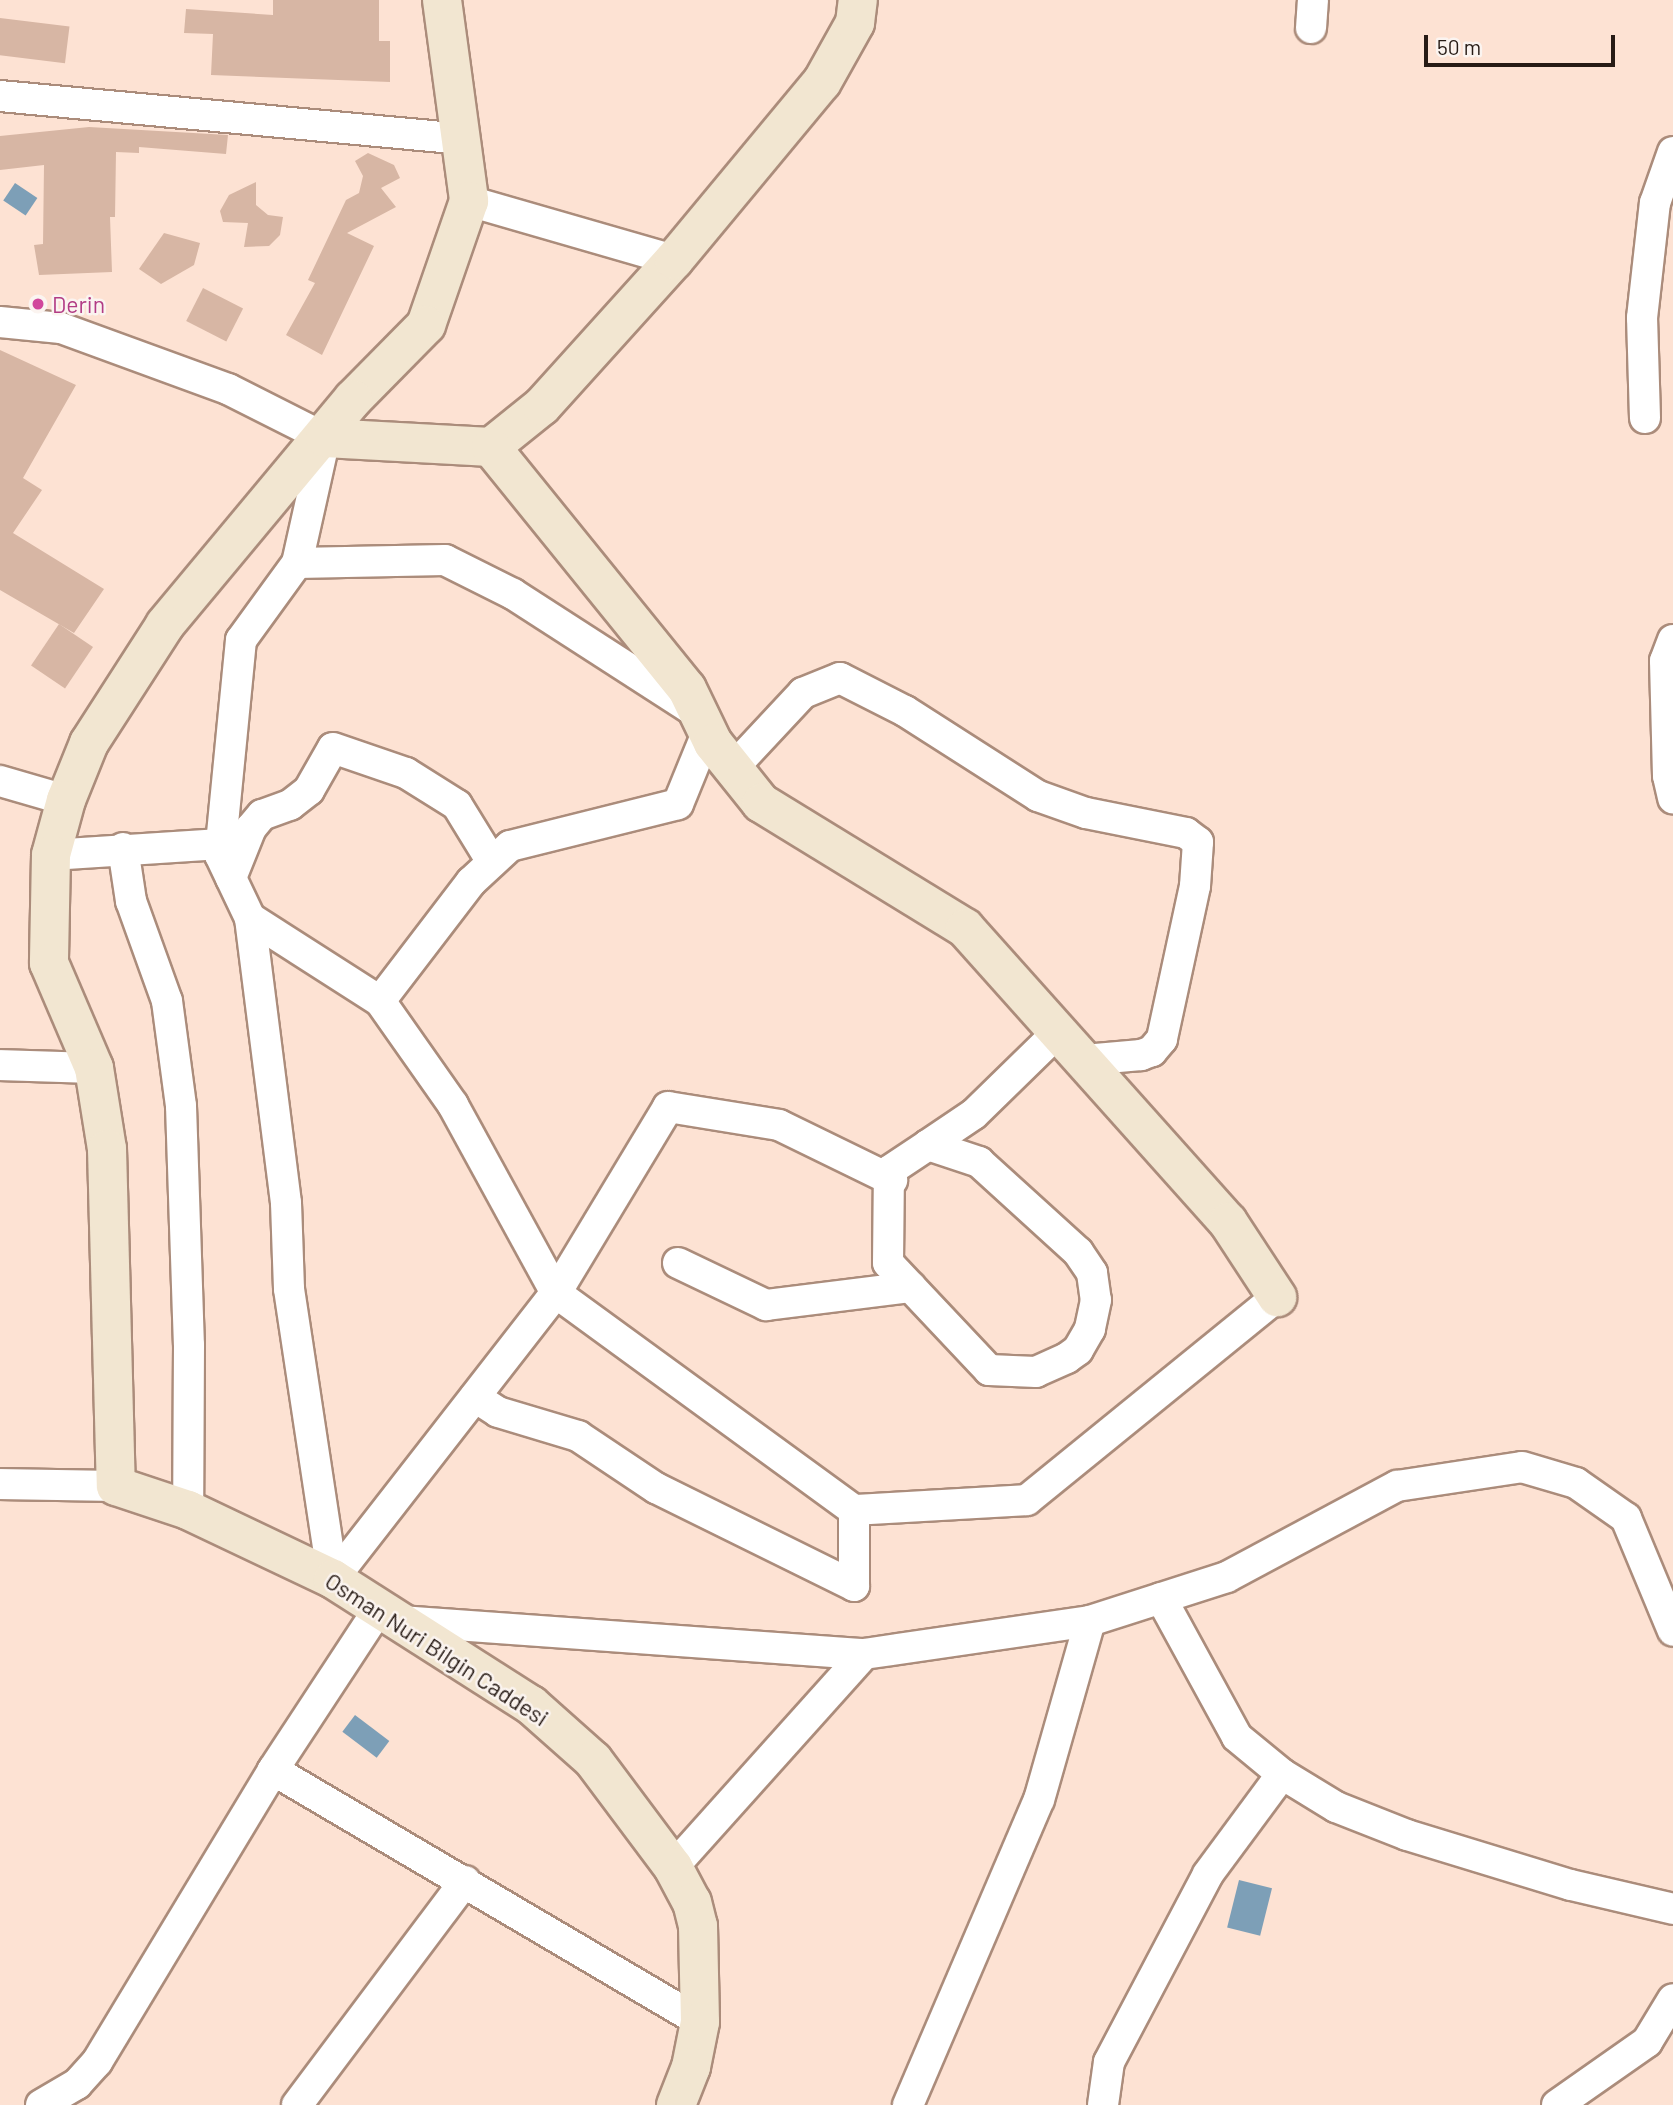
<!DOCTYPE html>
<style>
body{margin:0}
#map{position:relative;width:1673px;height:2105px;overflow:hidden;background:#fde2d3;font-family:Barlow,sans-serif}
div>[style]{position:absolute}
.water>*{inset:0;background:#7d9fb7;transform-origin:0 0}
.building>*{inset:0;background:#d7b6a4;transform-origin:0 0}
.roads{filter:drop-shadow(2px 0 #ab8c7b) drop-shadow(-2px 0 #ab8c7b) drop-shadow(0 2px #ab8c7b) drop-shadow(0 -2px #ab8c7b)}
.street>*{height:30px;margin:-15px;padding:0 15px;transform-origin:15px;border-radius:15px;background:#fff}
.secondary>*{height:38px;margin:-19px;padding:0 19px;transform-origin:19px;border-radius:19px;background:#f2e6d1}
.dots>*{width:19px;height:19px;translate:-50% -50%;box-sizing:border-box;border:4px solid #fbf4f0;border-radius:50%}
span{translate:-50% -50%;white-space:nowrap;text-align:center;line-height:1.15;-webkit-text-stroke:5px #fbf4f0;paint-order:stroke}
.hotel-label{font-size:23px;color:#b23c85}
.left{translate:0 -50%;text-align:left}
.street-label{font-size:23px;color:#271b15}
.scale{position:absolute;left:1424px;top:35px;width:191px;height:32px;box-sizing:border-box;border:4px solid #271b15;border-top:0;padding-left:9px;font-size:21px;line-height:24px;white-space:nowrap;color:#271b15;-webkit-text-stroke:5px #fbf4f0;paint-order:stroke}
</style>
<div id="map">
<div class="water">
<i style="left:15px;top:183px;width:27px;height:21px;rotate:34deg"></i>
<i style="left:355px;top:1715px;width:43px;height:21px;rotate:37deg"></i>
<i style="left:1239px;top:1880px;width:34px;height:49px;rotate:14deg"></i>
</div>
<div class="building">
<i style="clip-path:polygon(273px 0,379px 0,379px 41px,390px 41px,390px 82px,211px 75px,213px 34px,184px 33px,186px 9px,273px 15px)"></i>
<i style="left:0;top:18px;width:70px;height:37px;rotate:7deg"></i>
<i style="clip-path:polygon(89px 127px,228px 135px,226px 154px,139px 147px,139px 153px,116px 152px,115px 217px,110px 217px,112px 272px,39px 275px,34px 245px,43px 244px,44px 165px,0 170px,0 136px)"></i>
<i style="clip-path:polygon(368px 153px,394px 165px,400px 178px,381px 188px,396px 207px,347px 233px,374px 246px,322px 355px,286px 335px,315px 283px,308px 280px,346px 200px,359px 193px,363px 176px,355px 161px)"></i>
<i style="clip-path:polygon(256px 182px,256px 205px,268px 215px,283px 217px,280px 235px,269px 246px,244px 247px,248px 223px,223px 222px,220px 211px,229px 195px)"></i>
<i style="clip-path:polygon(164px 233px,200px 243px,194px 265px,161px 284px,139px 269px)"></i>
<i style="left:203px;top:288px;width:45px;height:37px;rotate:27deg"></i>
<i style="clip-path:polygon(0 350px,76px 385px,23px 478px,42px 490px,13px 533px,104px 589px,74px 633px,0 590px)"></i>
<i style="left:59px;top:624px;width:41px;height:50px;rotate:34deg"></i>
</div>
<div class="roads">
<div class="street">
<i style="left:1311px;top:28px;width:28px;rotate:-86deg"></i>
<i style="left:0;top:96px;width:463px;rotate:5.3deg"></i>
<i style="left:469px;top:201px;width:213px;rotate:16.1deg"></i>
<i style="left:0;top:322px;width:61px;rotate:5.6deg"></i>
<i style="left:61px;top:328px;width:178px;rotate:20.1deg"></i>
<i style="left:228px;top:389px;width:109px;rotate:26.8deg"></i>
<i style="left:325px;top:438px;width:128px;rotate:102.6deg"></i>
<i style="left:297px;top:563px;width:95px;rotate:126deg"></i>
<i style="left:241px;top:640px;width:216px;rotate:95.6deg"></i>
<i style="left:220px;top:855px;width:70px;rotate:64.5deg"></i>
<i style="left:250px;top:918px;width:287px;rotate:82.8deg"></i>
<i style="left:286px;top:1203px;width:86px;rotate:88deg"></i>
<i style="left:289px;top:1289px;width:293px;rotate:81.4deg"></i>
<i style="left:333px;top:1579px;width:363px;rotate:-52.1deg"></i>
<i style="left:556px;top:1293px;width:217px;rotate:-58.9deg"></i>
<i style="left:668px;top:1107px;width:112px;rotate:9.2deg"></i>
<i style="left:779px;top:1125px;width:126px;rotate:26deg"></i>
<i style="left:1645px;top:418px;width:100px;rotate:-91.7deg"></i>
<i style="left:1642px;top:318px;width:116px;rotate:-83.6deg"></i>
<i style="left:1655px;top:203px;width:54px;rotate:-70.6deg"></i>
<i style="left:297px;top:563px;width:148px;rotate:-1.2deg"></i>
<i style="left:445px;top:560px;width:76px;rotate:26.6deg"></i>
<i style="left:513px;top:594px;width:220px;rotate:32.8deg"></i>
<i style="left:1673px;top:640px;width:22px;rotate:111deg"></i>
<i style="left:1665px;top:661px;width:115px;rotate:88.5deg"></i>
<i style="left:1668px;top:776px;width:23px;rotate:77deg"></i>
<i style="left:733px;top:768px;width:103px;rotate:-47deg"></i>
<i style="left:803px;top:693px;width:40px;rotate:-22deg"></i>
<i style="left:840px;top:678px;width:73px;rotate:26.9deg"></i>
<i style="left:905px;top:711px;width:158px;rotate:32.6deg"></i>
<i style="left:1038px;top:796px;width:51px;rotate:19.5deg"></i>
<i style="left:1086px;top:813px;width:102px;rotate:11.3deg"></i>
<i style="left:1186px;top:833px;width:15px;rotate:37deg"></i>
<i style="left:1198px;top:842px;width:44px;rotate:93.9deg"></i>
<i style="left:1195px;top:886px;width:157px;rotate:102.2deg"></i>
<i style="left:1162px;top:1039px;width:16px;rotate:130deg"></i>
<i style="left:1152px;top:1051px;width:12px;rotate:160deg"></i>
<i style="left:1141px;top:1055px;width:57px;rotate:175deg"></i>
<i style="left:0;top:781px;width:69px;rotate:16.1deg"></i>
<i style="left:123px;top:848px;width:54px;rotate:81.4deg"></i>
<i style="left:131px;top:901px;width:106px;rotate:70.2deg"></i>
<i style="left:167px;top:1001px;width:106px;rotate:82.4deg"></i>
<i style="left:181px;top:1106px;width:239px;rotate:88.1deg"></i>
<i style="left:189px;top:1345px;width:165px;rotate:90.3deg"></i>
<i style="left:51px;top:855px;width:170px;rotate:-3.7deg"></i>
<i style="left:231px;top:878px;width:54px;rotate:-68.2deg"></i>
<i style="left:251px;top:828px;width:17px;rotate:-50deg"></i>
<i style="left:262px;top:815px;width:30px;rotate:-20deg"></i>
<i style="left:290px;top:805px;width:24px;rotate:-38deg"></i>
<i style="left:309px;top:790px;width:48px;rotate:-60.3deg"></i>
<i style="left:333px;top:748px;width:77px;rotate:18.9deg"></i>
<i style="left:406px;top:773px;width:60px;rotate:32.1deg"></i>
<i style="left:457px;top:805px;width:67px;rotate:58.4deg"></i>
<i style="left:250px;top:918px;width:154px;rotate:32.6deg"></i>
<i style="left:380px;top:1001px;width:127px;rotate:54.9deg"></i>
<i style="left:453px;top:1105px;width:214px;rotate:61.3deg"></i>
<i style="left:556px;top:1293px;width:369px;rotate:36.1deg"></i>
<i style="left:854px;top:1510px;width:173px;rotate:-3.3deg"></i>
<i style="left:1027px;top:1500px;width:322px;rotate:-39.1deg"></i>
<i style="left:380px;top:1001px;width:150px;rotate:-52.6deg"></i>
<i style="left:471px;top:882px;width:53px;rotate:-42.7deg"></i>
<i style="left:510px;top:846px;width:173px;rotate:-14deg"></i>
<i style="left:678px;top:804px;width:77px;rotate:-67.8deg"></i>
<i style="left:0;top:1065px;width:94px;rotate:1.8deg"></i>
<i style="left:928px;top:1145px;width:54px;rotate:18.4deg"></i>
<i style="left:979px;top:1162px;width:134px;rotate:42.3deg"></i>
<i style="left:1078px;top:1252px;width:25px;rotate:56deg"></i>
<i style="left:1092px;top:1273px;width:27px;rotate:82deg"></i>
<i style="left:1096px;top:1300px;width:30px;rotate:102deg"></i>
<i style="left:1090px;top:1329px;width:24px;rotate:120deg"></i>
<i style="left:1078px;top:1350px;width:14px;rotate:144deg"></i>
<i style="left:1067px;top:1358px;width:34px;rotate:156deg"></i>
<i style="left:1036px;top:1372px;width:47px;rotate:-177.6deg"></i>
<i style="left:989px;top:1370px;width:147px;rotate:-133.3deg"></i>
<i style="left:888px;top:1263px;width:92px;rotate:-89.4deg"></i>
<i style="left:889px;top:1171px;width:47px;rotate:-33.7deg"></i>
<i style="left:928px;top:1145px;width:55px;rotate:-34deg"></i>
<i style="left:974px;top:1114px;width:117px;rotate:-44.3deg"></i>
<i style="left:678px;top:1263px;width:98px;rotate:25.5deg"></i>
<i style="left:766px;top:1305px;width:146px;rotate:-7.1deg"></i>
<i style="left:475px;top:1397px;width:27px;rotate:33deg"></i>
<i style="left:498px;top:1412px;width:84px;rotate:16.7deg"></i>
<i style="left:578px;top:1436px;width:94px;rotate:33.7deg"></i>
<i style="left:656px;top:1488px;width:221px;rotate:26.3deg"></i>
<i style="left:0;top:1484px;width:116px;rotate:1deg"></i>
<i style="left:854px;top:1510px;width:76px;rotate:90deg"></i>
<i style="left:1161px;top:1598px;width:158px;rotate:61.3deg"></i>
<i style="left:1237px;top:1737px;width:58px;rotate:39.4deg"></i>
<i style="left:1282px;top:1774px;width:63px;rotate:31.4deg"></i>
<i style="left:1336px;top:1807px;width:76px;rotate:21.5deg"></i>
<i style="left:1407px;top:1835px;width:171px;rotate:17deg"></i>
<i style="left:1571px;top:1885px;width:105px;rotate:13.2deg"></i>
<i style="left:400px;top:1621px;width:465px;rotate:4.1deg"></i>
<i style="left:864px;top:1654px;width:228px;rotate:-8.3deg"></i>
<i style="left:1090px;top:1621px;width:144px;rotate:-17.8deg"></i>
<i style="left:1227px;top:1577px;width:193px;rotate:-28.2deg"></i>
<i style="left:1397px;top:1486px;width:126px;rotate:-8.6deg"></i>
<i style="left:1522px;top:1467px;width:56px;rotate:16.5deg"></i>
<i style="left:1576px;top:1483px;width:61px;rotate:35deg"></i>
<i style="left:1626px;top:1518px;width:122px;rotate:67.4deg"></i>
<i style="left:273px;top:1770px;width:496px;rotate:30.5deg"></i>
<i style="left:673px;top:1867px;width:286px;rotate:-48.1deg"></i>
<i style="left:41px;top:2105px;width:42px;rotate:-30.3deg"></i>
<i style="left:77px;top:2084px;width:30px;rotate:-48deg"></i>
<i style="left:97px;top:2062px;width:341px;rotate:-58.9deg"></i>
<i style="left:273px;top:1770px;width:191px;rotate:-56.7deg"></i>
<i style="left:297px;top:2105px;width:280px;rotate:-53.1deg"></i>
<i style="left:908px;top:2105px;width:332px;rotate:-66.8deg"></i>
<i style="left:1039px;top:1800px;width:186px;rotate:-74.1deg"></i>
<i style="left:1103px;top:2105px;width:43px;rotate:-82.1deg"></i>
<i style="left:1109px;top:2062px;width:212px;rotate:-62.2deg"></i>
<i style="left:1208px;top:1874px;width:124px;rotate:-53.5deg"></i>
<i style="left:1557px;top:2105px;width:110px;rotate:-35deg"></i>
<i style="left:1647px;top:2042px;width:50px;rotate:-58.8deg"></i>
</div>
<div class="secondary">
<i style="left:442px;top:0;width:203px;rotate:82.3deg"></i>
<i style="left:469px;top:201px;width:131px;rotate:109.1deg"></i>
<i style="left:426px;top:325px;width:104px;rotate:134.6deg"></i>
<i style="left:353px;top:399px;width:294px;rotate:129.8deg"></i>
<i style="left:165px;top:625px;width:140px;rotate:122.8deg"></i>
<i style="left:89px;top:743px;width:61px;rotate:112deg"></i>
<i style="left:66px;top:800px;width:57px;rotate:105.3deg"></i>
<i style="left:51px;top:855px;width:108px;rotate:91.1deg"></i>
<i style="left:49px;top:963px;width:114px;rotate:66.8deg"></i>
<i style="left:94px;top:1068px;width:82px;rotate:80.9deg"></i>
<i style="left:107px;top:1149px;width:337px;rotate:88.5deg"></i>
<i style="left:116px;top:1486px;width:76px;rotate:18.4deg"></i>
<i style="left:188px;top:1510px;width:161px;rotate:25.4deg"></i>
<i style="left:333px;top:1579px;width:235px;rotate:32.5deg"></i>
<i style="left:531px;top:1705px;width:83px;rotate:41.6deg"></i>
<i style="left:593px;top:1760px;width:134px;rotate:53.2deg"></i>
<i style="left:673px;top:1867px;width:40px;rotate:62deg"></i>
<i style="left:692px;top:1902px;width:25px;rotate:76deg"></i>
<i style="left:698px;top:1926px;width:96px;rotate:88.8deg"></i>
<i style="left:700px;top:2022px;width:46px;rotate:101.3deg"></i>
<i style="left:691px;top:2067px;width:41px;rotate:111.5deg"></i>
<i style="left:325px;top:438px;width:166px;rotate:3.1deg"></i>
<i style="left:491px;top:447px;width:65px;rotate:-38.8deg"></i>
<i style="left:542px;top:406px;width:197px;rotate:-47.9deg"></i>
<i style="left:674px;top:260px;width:231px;rotate:-50.3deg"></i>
<i style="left:822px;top:82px;width:68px;rotate:-60.8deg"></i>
<i style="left:855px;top:23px;width:23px;rotate:-83deg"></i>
<i style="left:491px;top:447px;width:311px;rotate:51deg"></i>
<i style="left:687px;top:689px;width:60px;rotate:64.3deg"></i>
<i style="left:713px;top:743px;width:77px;rotate:51.3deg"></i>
<i style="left:761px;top:803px;width:239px;rotate:31.5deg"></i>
<i style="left:965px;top:928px;width:394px;rotate:48.2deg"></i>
<i style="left:1228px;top:1222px;width:90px;rotate:56.8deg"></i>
</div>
</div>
<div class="dots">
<i style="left:38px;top:304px;background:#d1479c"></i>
</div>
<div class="hotel-label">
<span class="left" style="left:52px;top:304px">Derin</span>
</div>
<div class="street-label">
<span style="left:437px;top:1649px;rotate:33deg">Osman Nuri Bilgin Caddesi</span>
</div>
<div class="scale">50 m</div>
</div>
